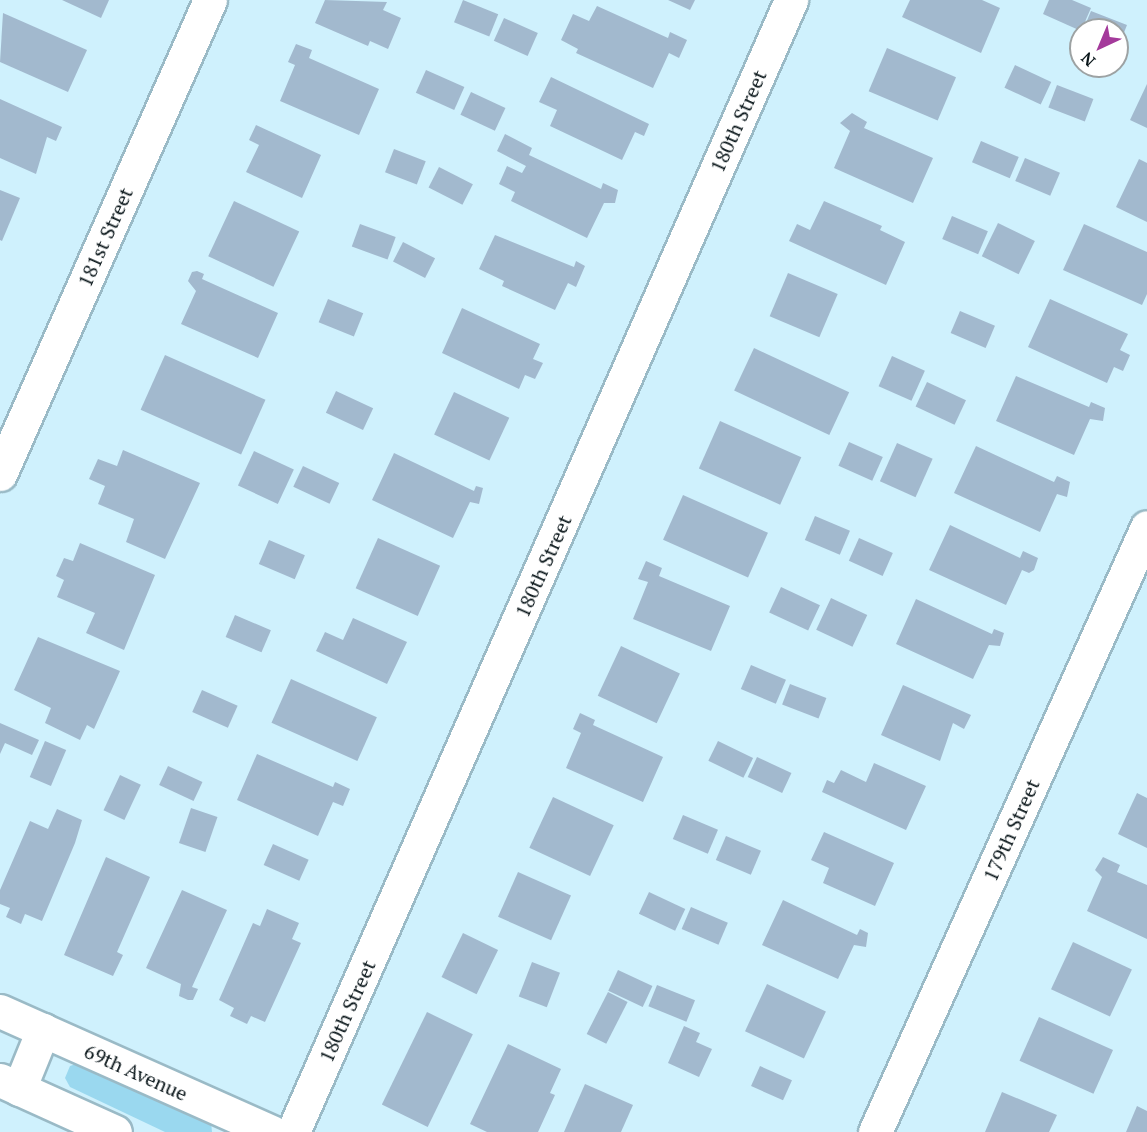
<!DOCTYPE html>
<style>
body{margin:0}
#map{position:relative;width:1147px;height:1132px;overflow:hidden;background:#cff1fd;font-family:"PT Serif",serif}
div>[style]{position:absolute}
.green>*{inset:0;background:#9ad8ef}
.building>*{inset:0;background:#a2b9ce;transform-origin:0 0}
.roads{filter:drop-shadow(2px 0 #9abac6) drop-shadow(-2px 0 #9abac6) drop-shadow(0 2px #9abac6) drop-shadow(0 -2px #9abac6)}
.minor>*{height:33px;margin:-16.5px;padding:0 16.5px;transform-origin:16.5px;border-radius:16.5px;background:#fff}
span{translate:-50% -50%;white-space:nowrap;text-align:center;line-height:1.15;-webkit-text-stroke:5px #fff;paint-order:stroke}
.street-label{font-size:20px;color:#0a161a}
.north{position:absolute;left:1069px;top:18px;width:60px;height:60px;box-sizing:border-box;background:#fff;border:2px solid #9da2a3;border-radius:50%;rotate:224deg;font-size:16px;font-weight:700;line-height:24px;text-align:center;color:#0a161a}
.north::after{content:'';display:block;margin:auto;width:21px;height:27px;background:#a43a9b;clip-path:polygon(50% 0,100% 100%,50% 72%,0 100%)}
</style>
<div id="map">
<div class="green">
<i style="clip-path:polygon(82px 1062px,211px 1122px,212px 1132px,165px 1132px,70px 1087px,65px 1078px,70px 1066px)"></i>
</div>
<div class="building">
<i style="clip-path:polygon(62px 0,109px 0,101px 18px)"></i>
<i style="clip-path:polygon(325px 0,387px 2px,383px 10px,401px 18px,388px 49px,370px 41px,368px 46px,315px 23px)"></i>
<i style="left:463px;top:0;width:38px;height:24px;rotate:22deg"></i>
<i style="clip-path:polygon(668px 0,695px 0,690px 10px)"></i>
<i style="clip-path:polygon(910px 0,982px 0,1000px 8px,981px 53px,902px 17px)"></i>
<i style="clip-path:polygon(1049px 0,1072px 0,1091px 8px,1081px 31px,1043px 14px)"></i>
<i style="clip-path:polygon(597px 6px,668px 38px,670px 32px,687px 40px,679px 58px,669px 53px,653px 88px,576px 53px,578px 49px,561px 40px,573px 14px,589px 21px)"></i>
<i style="clip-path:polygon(1091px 11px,1127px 25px,1117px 50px,1117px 30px,1083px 30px)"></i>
<i style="clip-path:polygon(3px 13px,87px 50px,68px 92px,0 62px)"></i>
<i style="left:504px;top:18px;width:37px;height:25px;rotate:24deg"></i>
<i style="clip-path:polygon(296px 44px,312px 50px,309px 58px,379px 89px,359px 135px,280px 101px,295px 65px,288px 62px)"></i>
<i style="left:887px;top:48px;width:75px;height:47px;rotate:23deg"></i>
<i style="left:1015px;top:65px;width:40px;height:25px;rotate:25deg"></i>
<i style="left:426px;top:70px;width:42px;height:25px;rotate:24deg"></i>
<i style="clip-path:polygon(551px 77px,649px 124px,644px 136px,635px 132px,622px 160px,550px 126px,557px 110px,539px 102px)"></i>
<i style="clip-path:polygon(1147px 84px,1147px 128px,1130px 120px)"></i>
<i style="left:1057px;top:85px;width:39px;height:24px;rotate:21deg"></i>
<i style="left:471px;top:92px;width:38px;height:25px;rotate:25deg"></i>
<i style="clip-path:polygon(0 99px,62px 127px,56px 141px,47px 137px,36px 174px,0 158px)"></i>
<i style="clip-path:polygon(852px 113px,867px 122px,864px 128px,933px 158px,913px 203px,834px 168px,850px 131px,840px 123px)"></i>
<i style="clip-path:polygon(256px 125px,321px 155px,302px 198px,246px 172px,259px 145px,249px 140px)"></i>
<i style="clip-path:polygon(505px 134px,532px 148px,529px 155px,601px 189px,603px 183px,618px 190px,615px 203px,604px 203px,587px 238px,511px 201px,515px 192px,499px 184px,507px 166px,522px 173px,526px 166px,497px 151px)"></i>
<i style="left:981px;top:141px;width:41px;height:23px;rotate:23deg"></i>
<i style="left:394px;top:149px;width:34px;height:25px;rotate:21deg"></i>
<i style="left:1025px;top:158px;width:38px;height:25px;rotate:23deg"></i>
<i style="clip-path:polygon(1139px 159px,1147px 163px,1147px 222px,1116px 207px)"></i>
<i style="left:439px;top:167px;width:38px;height:23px;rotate:27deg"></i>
<i style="clip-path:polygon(0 190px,20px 198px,2px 241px,0 240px)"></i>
<i style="left:234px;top:201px;width:72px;height:61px;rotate:25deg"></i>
<i style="clip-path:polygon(824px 201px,882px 226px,880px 230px,905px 242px,886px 285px,789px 241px,797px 224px,810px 230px)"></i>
<i style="left:952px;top:216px;width:39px;height:25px;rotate:23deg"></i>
<i style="left:998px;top:223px;width:41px;height:37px;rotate:26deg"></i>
<i style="left:360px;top:224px;width:38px;height:24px;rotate:20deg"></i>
<i style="clip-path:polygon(1084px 224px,1147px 252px,1147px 294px,1142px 305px,1063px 270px)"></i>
<i style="clip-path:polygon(495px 235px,574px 267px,576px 261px,585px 266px,576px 287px,568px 283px,555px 310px,502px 286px,504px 281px,479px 269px)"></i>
<i style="left:403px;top:242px;width:36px;height:22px;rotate:27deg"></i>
<i style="clip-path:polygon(197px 271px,204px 274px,202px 279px,278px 313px,258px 358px,181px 324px,196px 291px,188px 281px,192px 272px)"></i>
<i style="left:788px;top:273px;width:54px;height:47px;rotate:23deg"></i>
<i style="left:328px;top:299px;width:38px;height:25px;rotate:22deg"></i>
<i style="clip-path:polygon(1050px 299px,1128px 334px,1120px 350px,1130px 355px,1123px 371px,1114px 367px,1107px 383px,1028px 347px)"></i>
<i style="clip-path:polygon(462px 308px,540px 344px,533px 359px,543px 363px,535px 379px,525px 375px,519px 389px,442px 353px)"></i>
<i style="left:960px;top:311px;width:38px;height:24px;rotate:23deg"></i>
<i style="left:754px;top:348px;width:105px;height:47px;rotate:25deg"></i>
<i style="left:165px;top:355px;width:110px;height:60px;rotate:24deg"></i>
<i style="left:892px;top:356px;width:36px;height:33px;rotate:24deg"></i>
<i style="clip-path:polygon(1016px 376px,1089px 407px,1091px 402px,1105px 408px,1103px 421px,1090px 419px,1074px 455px,996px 421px)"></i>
<i style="left:927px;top:382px;width:43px;height:27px;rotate:25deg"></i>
<i style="left:336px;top:391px;width:41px;height:24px;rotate:25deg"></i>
<i style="left:454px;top:392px;width:61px;height:47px;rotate:25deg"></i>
<i style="left:720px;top:421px;width:89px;height:52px;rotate:24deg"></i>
<i style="left:849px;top:442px;width:37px;height:26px;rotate:24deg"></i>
<i style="left:897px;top:443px;width:39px;height:42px;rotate:24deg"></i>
<i style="clip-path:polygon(976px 446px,1054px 482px,1057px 476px,1070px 482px,1067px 497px,1057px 494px,1040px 532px,954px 493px)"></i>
<i style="clip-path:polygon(123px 450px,200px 483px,165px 559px,126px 542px,134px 519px,98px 504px,105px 486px,89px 479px,98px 459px,117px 466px)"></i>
<i style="left:254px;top:451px;width:44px;height:38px;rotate:25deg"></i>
<i style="clip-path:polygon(394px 453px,474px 491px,476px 486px,483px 488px,479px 504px,470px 502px,453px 538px,372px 500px)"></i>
<i style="left:303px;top:466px;width:40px;height:23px;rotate:25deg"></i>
<i style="left:683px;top:495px;width:93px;height:49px;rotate:24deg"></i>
<i style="left:815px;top:516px;width:38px;height:26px;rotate:23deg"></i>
<i style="clip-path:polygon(950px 525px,1020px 558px,1023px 551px,1038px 558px,1034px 570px,1029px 573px,1022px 570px,1006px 605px,929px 570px)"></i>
<i style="left:378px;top:538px;width:68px;height:55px;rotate:24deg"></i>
<i style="left:859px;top:538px;width:37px;height:25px;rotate:24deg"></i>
<i style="left:269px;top:540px;width:39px;height:26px;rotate:23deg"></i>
<i style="clip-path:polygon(80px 543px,155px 575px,124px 650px,86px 633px,95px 613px,57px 597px,64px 580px,56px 576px,64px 558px,73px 561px)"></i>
<i style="clip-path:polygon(646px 561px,662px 568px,659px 576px,730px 606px,711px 651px,633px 619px,648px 582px,638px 579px)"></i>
<i style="left:781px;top:587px;width:43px;height:28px;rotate:25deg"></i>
<i style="left:831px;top:598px;width:40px;height:35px;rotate:25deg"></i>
<i style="clip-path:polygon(916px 599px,992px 634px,994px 629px,1004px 633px,1000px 646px,989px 645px,973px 679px,896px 644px)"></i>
<i style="left:235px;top:615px;width:39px;height:24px;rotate:23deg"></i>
<i style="clip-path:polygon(353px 618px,407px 642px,387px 684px,316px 651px,325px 632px,343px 640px)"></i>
<i style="clip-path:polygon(38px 637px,120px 671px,94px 729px,87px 725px,80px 740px,45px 723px,51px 708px,14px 690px)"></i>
<i style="left:621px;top:646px;width:65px;height:55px;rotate:25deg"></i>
<i style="left:751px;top:665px;width:38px;height:26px;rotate:23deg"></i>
<i style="left:291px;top:679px;width:94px;height:48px;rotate:24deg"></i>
<i style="left:790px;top:684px;width:39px;height:22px;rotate:21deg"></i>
<i style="clip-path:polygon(903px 685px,971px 715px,964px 729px,953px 723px,940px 761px,881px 735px)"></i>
<i style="left:202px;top:690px;width:39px;height:24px;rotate:24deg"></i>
<i style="clip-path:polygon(580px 713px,595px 720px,593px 725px,663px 757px,643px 802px,566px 768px,581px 733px,573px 729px)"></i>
<i style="clip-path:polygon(0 723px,39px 740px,32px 755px,5px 743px,0 754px)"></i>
<i style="left:45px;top:741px;width:23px;height:39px;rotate:23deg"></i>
<i style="left:718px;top:741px;width:39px;height:22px;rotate:26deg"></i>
<i style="clip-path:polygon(257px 754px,333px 787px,335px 782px,350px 789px,343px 806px,333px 802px,318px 836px,237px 800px)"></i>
<i style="left:757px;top:757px;width:38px;height:22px;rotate:25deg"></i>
<i style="clip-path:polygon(874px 763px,926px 786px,906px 830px,822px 792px,827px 780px,834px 783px,841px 770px,866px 782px)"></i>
<i style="left:168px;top:766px;width:38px;height:21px;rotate:25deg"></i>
<i style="left:120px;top:775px;width:23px;height:39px;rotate:25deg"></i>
<i style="clip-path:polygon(1137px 793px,1147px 798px,1147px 848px,1118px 834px)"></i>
<i style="left:553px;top:797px;width:67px;height:56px;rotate:25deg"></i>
<i style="left:191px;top:808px;width:28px;height:37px;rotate:19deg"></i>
<i style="clip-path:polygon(57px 809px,82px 820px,75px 843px,42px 921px,25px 914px,21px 924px,6px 917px,10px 908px,0 904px,0 890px,30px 821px,48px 829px)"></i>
<i style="left:683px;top:815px;width:38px;height:26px;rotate:23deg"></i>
<i style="clip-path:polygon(824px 832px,894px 863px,875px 906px,823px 883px,829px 868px,811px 860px)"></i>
<i style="left:726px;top:836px;width:38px;height:26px;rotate:23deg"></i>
<i style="left:273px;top:844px;width:39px;height:23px;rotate:24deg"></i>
<i style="clip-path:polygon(106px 857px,150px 877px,117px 952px,123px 955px,113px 976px,64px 955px)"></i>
<i style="clip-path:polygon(1103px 857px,1120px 865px,1117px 872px,1147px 885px,1147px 939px,1087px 911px,1102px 877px,1095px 870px)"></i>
<i style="left:518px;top:872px;width:58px;height:49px;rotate:24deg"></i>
<i style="clip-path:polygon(182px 890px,227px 910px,192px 987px,198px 989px,193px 1000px,188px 1000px,179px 996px,181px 984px,146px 968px)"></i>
<i style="left:649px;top:892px;width:40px;height:24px;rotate:25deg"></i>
<i style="clip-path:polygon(783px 900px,857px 935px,860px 929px,868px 933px,866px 947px,854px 945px,838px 979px,762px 945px)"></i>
<i style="left:691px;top:907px;width:40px;height:24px;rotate:23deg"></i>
<i style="clip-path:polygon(267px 909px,299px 923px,292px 939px,301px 943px,265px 1022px,251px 1016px,247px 1024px,230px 1016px,234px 1008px,219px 1000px,253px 923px,260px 926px)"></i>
<i style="left:463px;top:933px;width:39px;height:49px;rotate:26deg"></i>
<i style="left:1073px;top:942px;width:65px;height:52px;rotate:25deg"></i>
<i style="left:532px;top:962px;width:30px;height:37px;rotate:21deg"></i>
<i style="left:618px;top:970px;width:38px;height:23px;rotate:25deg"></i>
<i style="left:767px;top:984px;width:65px;height:52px;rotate:25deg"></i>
<i style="left:657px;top:985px;width:41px;height:23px;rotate:22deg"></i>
<i style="left:608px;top:992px;width:22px;height:47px;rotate:27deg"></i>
<i style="left:427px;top:1012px;width:51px;height:103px;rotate:26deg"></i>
<i style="left:1039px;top:1017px;width:81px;height:48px;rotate:24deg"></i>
<i style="clip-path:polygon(684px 1026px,700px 1033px,696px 1042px,712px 1049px,699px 1077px,668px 1063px)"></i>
<i style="clip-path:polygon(508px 1044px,561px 1069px,550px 1093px,555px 1095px,538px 1132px,487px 1132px,470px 1124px)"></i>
<i style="left:760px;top:1066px;width:35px;height:22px;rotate:24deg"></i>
<i style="clip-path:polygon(585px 1084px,633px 1105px,621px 1132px,564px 1132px)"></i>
<i style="clip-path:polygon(1002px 1092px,1057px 1115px,1049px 1132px,985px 1132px)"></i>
<i style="clip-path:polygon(1137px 1106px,1147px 1111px,1147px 1132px,1126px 1132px)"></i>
</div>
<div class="roads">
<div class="minor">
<i style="left:0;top:474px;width:518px;rotate:-66.1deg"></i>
<i style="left:0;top:1011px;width:298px;rotate:24deg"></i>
<i style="left:0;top:1080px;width:126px;rotate:24.3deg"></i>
<i style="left:19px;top:1089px;width:64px;rotate:-67.9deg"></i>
<i style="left:293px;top:1132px;width:1237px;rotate:-66.25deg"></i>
<i style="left:875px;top:1132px;width:663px;rotate:-65.79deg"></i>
</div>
</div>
<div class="street-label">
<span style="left:738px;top:121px;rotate:-66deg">180th Street</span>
<span style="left:105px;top:237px;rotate:-66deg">181st Street</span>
<span style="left:543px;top:566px;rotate:-66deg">180th Street</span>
<span style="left:1011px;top:830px;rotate:-66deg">179th Street</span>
<span style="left:347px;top:1011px;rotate:-66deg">180th Street</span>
<span style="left:136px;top:1072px;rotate:24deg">69th Avenue</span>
</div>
<div class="north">N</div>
</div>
